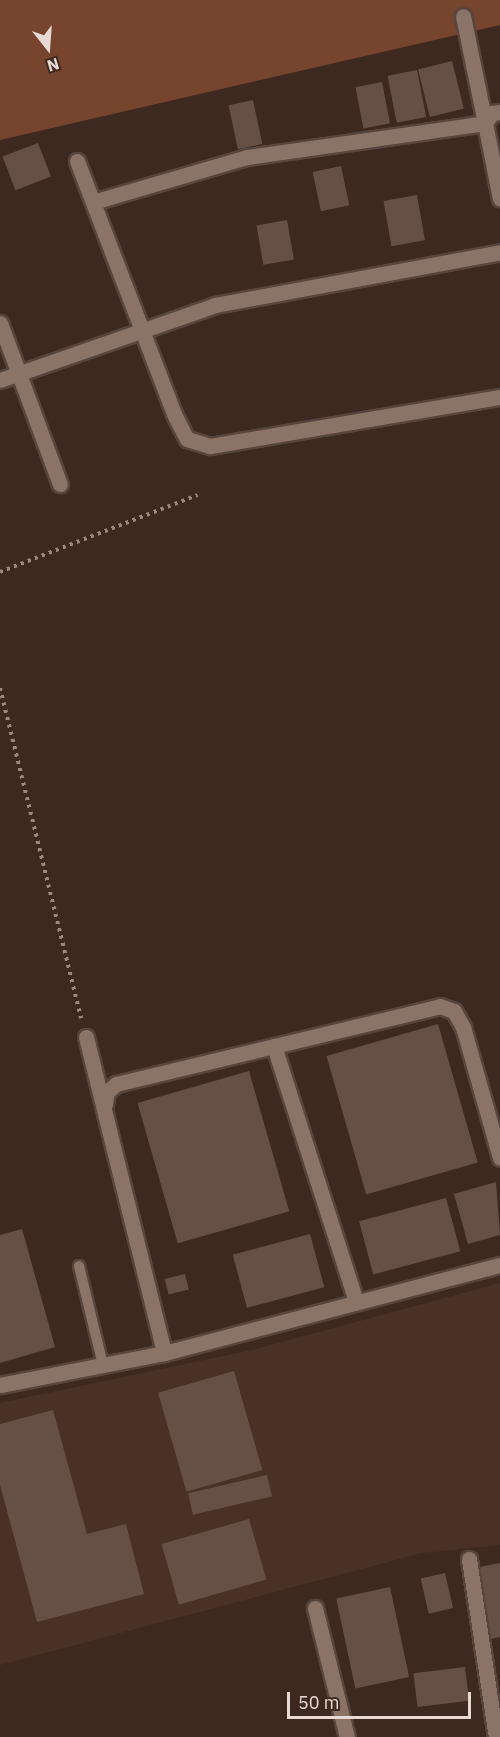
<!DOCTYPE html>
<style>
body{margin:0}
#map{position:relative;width:500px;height:1737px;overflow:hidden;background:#3d2920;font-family:"IBM Plex Sans",sans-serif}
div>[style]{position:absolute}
.built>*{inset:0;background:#4a3025}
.green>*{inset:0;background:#77442d}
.building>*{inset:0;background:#665046;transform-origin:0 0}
.path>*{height:4px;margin-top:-2px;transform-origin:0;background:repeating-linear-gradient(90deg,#9a8982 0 3px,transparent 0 7.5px)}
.roads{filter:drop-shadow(2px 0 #57453e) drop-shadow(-2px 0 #57453e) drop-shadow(0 2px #57453e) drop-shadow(0 -2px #57453e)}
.lane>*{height:10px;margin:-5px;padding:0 5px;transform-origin:5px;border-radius:5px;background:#8b7368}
.street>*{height:15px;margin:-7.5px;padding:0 7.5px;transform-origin:7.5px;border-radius:7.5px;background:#8b7368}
span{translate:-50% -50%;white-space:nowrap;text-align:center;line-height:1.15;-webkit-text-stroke:6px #3d2920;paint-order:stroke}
.north{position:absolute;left:18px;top:18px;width:60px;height:60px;-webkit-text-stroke:4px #3d2920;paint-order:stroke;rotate:163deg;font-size:16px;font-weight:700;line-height:24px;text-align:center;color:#e7dad4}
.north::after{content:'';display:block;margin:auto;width:21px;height:27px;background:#e7dad4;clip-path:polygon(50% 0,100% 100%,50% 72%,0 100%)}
.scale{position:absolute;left:287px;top:1692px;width:184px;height:27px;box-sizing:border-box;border:3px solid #e7dad4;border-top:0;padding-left:8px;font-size:18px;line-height:21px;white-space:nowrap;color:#e7dad4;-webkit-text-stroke:4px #3d2920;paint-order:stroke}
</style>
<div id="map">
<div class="built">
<i style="clip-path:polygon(500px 1283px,500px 1545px,422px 1553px,0 1665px,0 1403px,256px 1349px)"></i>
</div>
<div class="green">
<i style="clip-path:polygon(0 0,500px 0,500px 25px,0 140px)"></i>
</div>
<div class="building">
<i style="left:452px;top:61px;width:49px;height:35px;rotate:76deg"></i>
<i style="left:417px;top:70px;width:48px;height:30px;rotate:79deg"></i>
<i style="left:382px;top:82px;width:42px;height:27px;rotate:79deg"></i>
<i style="left:253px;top:100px;width:45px;height:25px;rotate:78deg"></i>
<i style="left:38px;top:143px;width:36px;height:38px;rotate:69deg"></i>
<i style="left:341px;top:166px;width:40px;height:29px;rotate:78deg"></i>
<i style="left:417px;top:195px;width:46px;height:34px;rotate:80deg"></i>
<i style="left:287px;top:220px;width:40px;height:31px;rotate:80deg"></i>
<i style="left:438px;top:1024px;width:144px;height:116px;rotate:74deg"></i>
<i style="left:249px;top:1071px;width:146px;height:116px;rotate:74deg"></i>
<i style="clip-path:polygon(496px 1182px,500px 1235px,468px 1244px,454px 1194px)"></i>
<i style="left:446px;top:1198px;width:55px;height:90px;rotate:75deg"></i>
<i style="clip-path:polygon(22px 1229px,55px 1347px,0 1363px,0 1235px)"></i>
<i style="left:310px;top:1234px;width:55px;height:80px;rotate:75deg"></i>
<i style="left:185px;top:1274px;width:16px;height:21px;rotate:76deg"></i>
<i style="left:234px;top:1371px;width:103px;height:79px;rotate:74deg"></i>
<i style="clip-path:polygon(53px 1410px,87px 1534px,126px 1524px,144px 1594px,37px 1622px,0 1485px,0 1424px)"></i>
<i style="left:267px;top:1475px;width:22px;height:81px;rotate:77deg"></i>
<i style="left:249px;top:1519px;width:63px;height:91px;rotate:74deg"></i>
<i style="clip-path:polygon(500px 1563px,500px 1637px,491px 1639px,479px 1567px)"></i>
<i style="left:445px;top:1573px;width:36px;height:25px;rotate:77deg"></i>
<i style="left:390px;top:1587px;width:92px;height:55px;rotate:78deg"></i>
<i style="left:465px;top:1667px;width:34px;height:52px;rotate:83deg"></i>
</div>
<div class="path">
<i style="left:0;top:572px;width:212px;rotate:-21.3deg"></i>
<i style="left:0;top:688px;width:340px;rotate:76.2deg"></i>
</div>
<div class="roads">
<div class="lane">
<i style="left:79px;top:1266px;width:102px;rotate:76.4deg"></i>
</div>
<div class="street">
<i style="left:500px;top:112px;width:8px;rotate:173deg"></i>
<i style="left:492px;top:113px;width:12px;rotate:125deg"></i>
<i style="left:485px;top:123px;width:77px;rotate:78.8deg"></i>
<i style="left:77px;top:161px;width:271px;rotate:69deg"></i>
<i style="left:174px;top:414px;width:28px;rotate:63deg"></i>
<i style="left:187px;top:439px;width:24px;rotate:17deg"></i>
<i style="left:210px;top:446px;width:294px;rotate:-9.6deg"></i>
<i style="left:93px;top:202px;width:160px;rotate:-16.3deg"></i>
<i style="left:247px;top:157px;width:240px;rotate:-8.1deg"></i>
<i style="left:485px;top:123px;width:109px;rotate:-101.6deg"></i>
<i style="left:0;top:323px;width:172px;rotate:69.6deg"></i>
<i style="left:0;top:380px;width:228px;rotate:-19.2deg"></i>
<i style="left:215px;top:305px;width:290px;rotate:-10.5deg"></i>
<i style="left:86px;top:1037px;width:325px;rotate:76.1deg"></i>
<i style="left:274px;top:1046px;width:269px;rotate:72.2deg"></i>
<i style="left:105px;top:1104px;width:12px;rotate:-81deg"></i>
<i style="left:107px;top:1092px;width:12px;rotate:-42deg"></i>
<i style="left:116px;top:1084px;width:333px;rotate:-13.5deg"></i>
<i style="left:440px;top:1006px;width:15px;rotate:20deg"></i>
<i style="left:454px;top:1011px;width:18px;rotate:61deg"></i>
<i style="left:463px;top:1027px;width:136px;rotate:74.2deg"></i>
<i style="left:0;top:1385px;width:167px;rotate:-11deg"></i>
<i style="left:164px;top:1353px;width:347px;rotate:-14.7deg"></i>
<i style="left:469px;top:1559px;width:180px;rotate:81.4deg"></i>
<i style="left:315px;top:1608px;width:133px;rotate:76.1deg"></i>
</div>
</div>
<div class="north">N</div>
<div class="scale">50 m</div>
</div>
